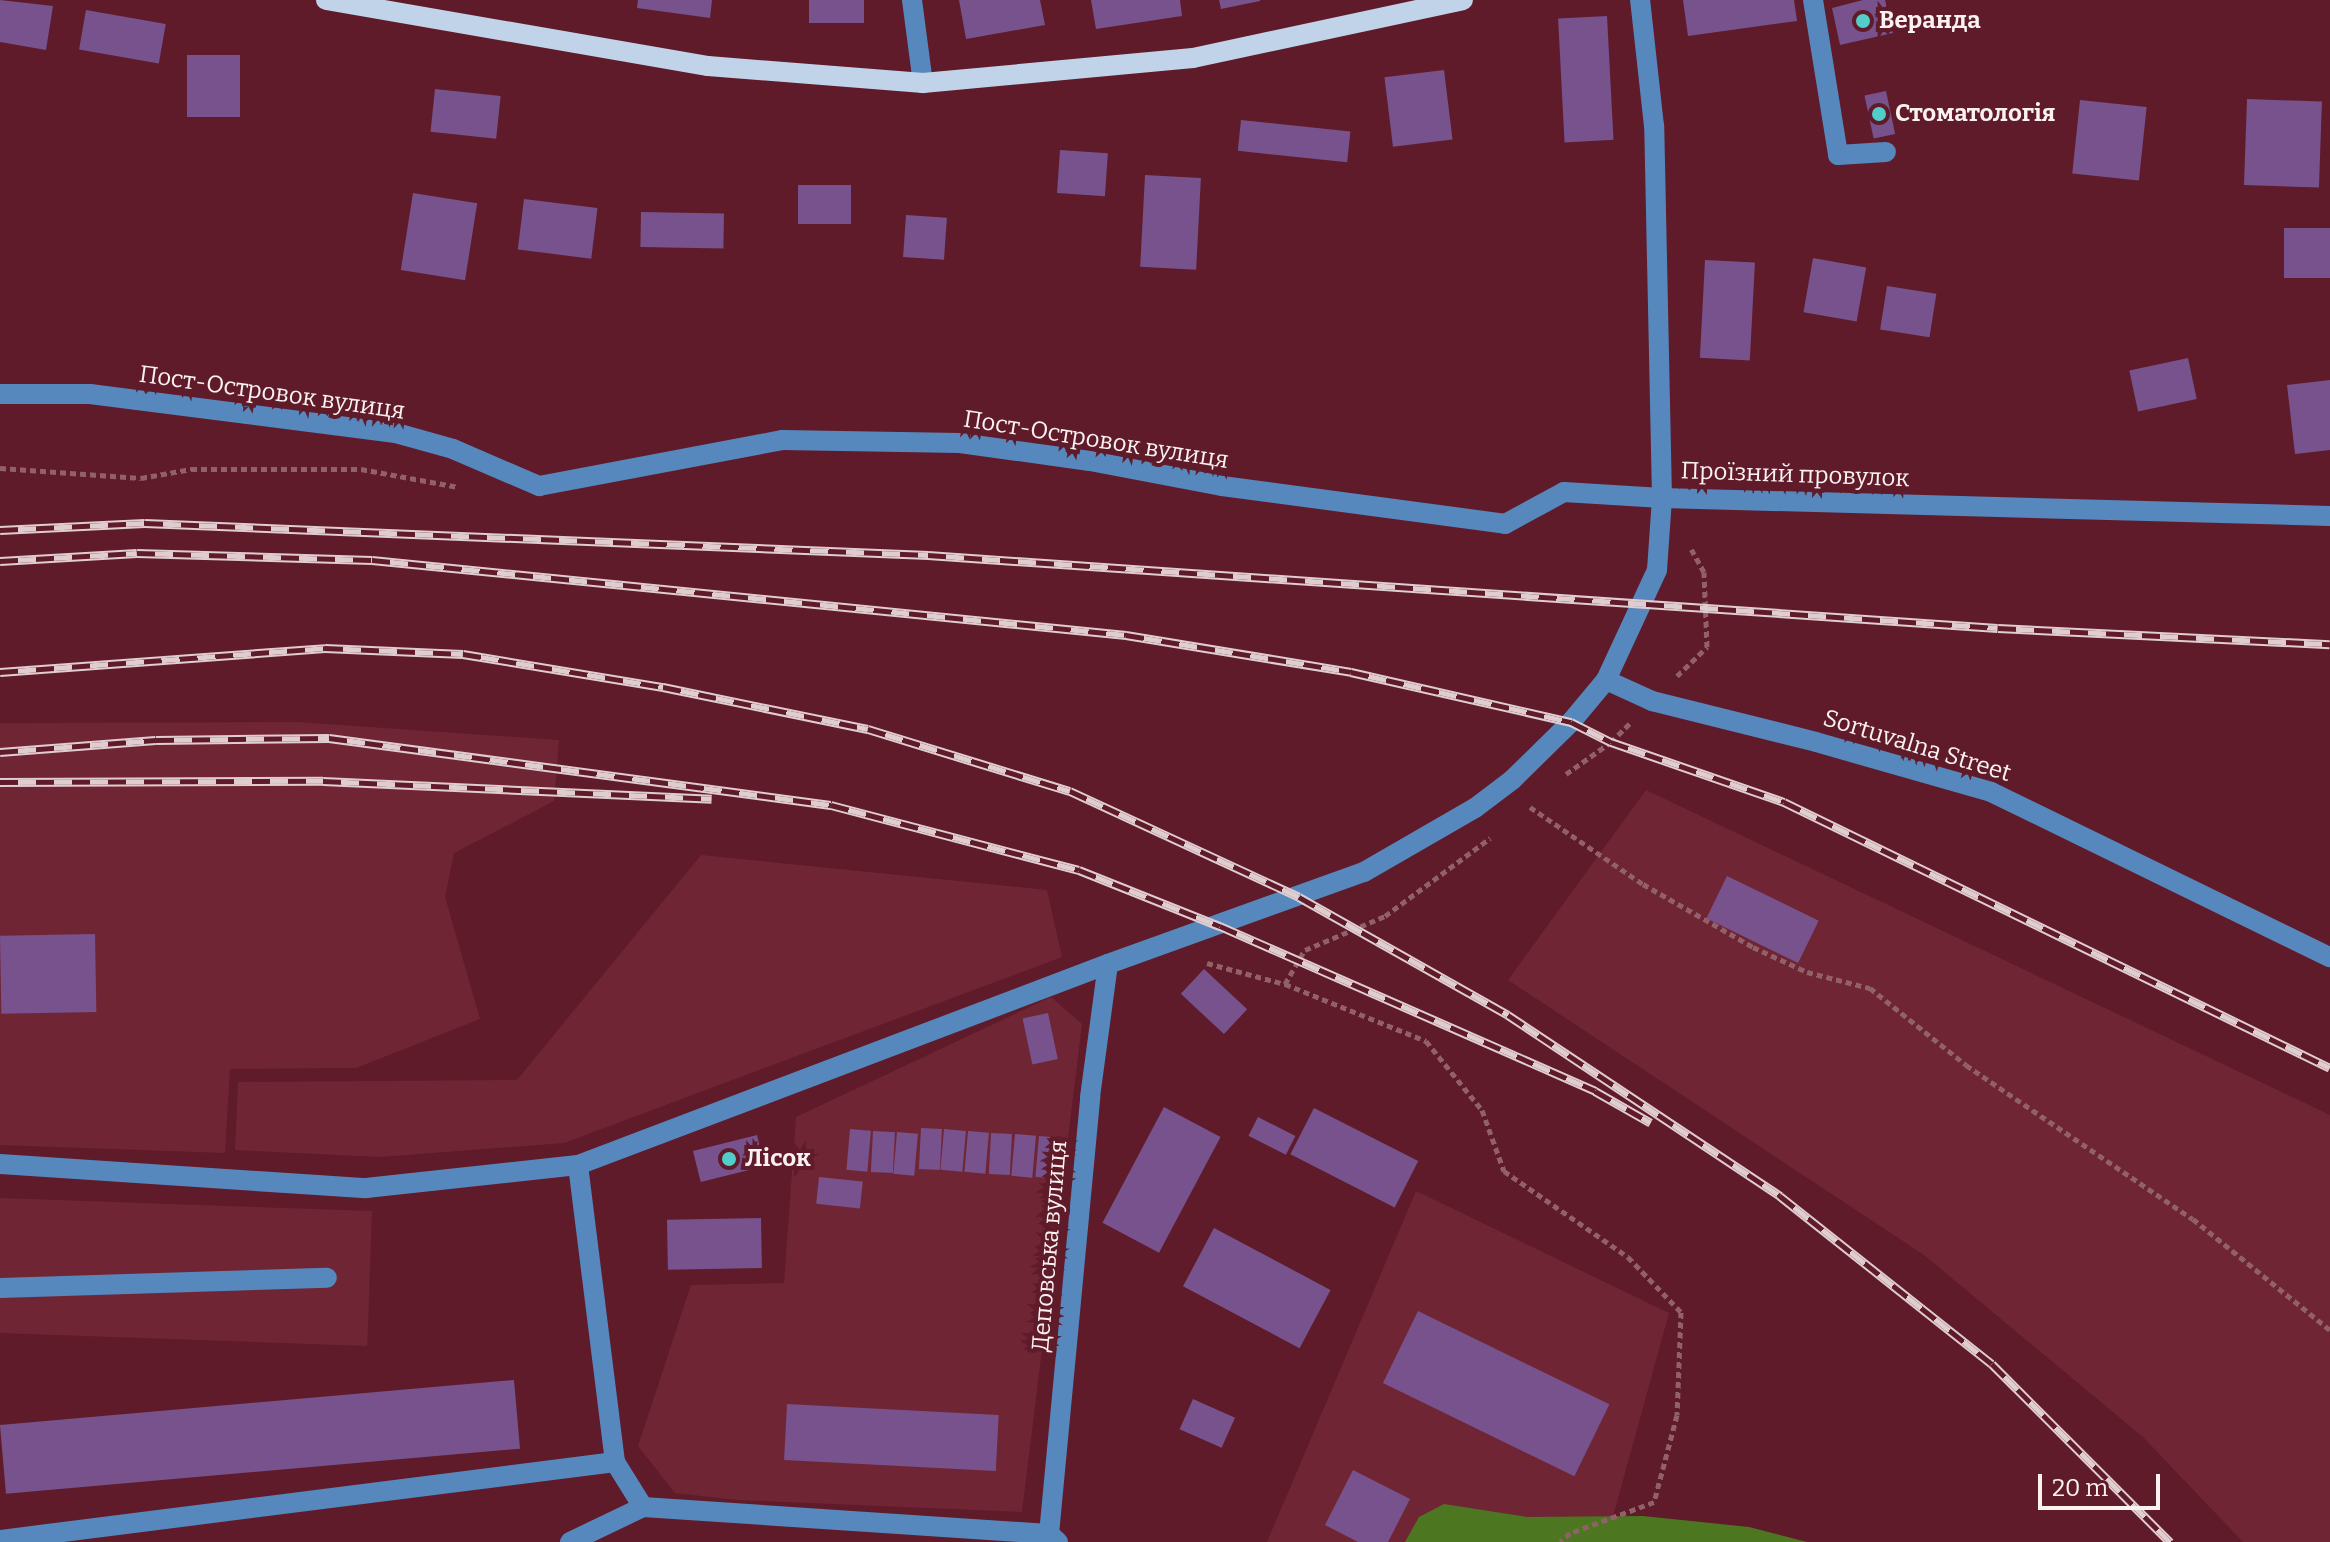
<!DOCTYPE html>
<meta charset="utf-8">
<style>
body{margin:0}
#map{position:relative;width:2330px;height:1542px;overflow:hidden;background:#5f1b29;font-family:Bitter,serif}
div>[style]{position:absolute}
.built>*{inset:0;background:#702534;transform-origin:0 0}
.forest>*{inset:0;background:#4c7720}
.building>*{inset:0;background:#77528c;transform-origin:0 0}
.path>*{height:5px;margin-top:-2.5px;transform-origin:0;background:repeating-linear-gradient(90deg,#916069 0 6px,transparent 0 10px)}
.minor>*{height:20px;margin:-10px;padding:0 10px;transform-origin:10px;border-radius:10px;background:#5788bd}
.major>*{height:20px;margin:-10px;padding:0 10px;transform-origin:10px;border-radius:10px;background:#c0d3e9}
.rail>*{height:9px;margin-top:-4.5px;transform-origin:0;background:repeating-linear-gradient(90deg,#5f1b29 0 18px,#e0cdd0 0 36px);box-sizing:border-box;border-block:2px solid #e0cdd0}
.dots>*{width:22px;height:22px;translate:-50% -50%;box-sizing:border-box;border:4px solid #5f1b29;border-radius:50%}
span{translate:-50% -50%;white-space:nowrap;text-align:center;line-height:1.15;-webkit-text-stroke:8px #5f1b29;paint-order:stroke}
.poi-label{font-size:24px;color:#faf1f1;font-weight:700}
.left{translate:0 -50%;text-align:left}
.street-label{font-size:24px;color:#faf1f1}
.scale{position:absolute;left:2038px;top:1474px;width:122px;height:36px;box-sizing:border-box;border:4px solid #faf1f1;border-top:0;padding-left:10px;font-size:24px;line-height:28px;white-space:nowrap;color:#faf1f1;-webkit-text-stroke:6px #5f1b29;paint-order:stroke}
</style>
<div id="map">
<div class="built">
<i style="clip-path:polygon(297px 722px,559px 740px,554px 801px,454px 853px,445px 897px,480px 1019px,356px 1068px,230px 1069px,225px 1153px,0 1145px,0 723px)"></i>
<i style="clip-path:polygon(1646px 790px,2330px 1115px,2330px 1542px,2243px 1542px,2143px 1437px,1924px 1255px,1508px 980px)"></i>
<i style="clip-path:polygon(701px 855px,1047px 890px,1062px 957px,564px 1143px,380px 1157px,235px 1150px,238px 1082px,517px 1080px)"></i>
<i style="clip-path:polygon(1051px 997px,1082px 1024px,1022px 1512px,737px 1500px,675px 1493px,638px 1446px,691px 1285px,784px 1283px,796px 1117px)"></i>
<i style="clip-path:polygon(1416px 1191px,1669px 1313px,1606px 1542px,1267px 1542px)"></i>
<i style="left:372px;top:1211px;width:135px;height:372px;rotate:92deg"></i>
</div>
<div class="forest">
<i style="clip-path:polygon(1444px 1504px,1527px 1517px,1643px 1516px,1749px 1527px,1807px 1542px,1405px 1542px,1419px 1517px)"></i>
</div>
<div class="building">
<i style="clip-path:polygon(0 0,53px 6px,46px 50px,0 42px)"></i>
<i style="clip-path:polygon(638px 0,712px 0,710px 18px,637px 8px)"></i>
<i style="left:809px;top:0;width:55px;height:23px"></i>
<i style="clip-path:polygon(959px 0,1040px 0,1045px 25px,966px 39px)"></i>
<i style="clip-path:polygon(1091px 0,1180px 0,1182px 16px,1096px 29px)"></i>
<i style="clip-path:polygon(1219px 0,1260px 0,1260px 1px,1221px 9px)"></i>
<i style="clip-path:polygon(1683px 0,1794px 0,1797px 21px,1688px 36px)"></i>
<i style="clip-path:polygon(1863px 0,1885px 0,1893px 33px,1840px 45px,1832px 8px)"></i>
<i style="left:86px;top:10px;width:81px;height:40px;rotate:10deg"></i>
<i style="left:1607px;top:16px;width:124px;height:49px;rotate:87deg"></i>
<i style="left:187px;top:55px;width:53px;height:62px"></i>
<i style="left:1444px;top:70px;width:70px;height:60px;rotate:83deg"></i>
<i style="left:435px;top:89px;width:66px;height:43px;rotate:6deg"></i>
<i style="left:1886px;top:91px;width:44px;height:22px;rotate:78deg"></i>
<i style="left:2247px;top:99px;width:75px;height:86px;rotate:2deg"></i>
<i style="left:2080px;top:100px;width:67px;height:74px;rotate:6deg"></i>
<i style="left:1241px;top:120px;width:110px;height:31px;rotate:6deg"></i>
<i style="left:1060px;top:150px;width:48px;height:43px;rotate:4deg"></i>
<i style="left:1145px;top:175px;width:56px;height:92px;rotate:3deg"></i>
<i style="left:798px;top:185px;width:53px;height:39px"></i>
<i style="left:413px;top:193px;width:65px;height:78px;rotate:9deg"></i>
<i style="left:524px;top:199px;width:74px;height:51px;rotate:7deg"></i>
<i style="left:641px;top:212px;width:83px;height:35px;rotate:1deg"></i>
<i style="left:906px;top:215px;width:41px;height:42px;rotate:4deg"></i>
<i style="left:2330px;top:228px;width:50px;height:46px;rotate:90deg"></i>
<i style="left:1813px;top:258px;width:54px;height:55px;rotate:10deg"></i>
<i style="left:1705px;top:260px;width:50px;height:98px;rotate:3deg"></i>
<i style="left:1887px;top:286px;width:50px;height:44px;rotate:9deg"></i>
<i style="left:2188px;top:358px;width:42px;height:60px;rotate:78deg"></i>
<i style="clip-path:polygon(2330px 380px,2330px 450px,2295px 454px,2287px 385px)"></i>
<i style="left:1727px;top:876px;width:102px;height:47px;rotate:26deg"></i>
<i style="left:95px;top:934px;width:78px;height:95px;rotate:89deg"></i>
<i style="left:1204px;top:969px;width:59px;height:34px;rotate:43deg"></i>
<i style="left:1048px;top:1013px;width:47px;height:26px;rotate:78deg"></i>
<i style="left:1164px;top:1107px;width:64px;height:131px;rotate:28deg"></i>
<i style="left:1314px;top:1108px;width:117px;height:52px;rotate:27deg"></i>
<i style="left:1258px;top:1117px;width:42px;height:21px;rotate:27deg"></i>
<i style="left:921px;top:1128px;width:21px;height:41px;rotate:3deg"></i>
<i style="left:850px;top:1129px;width:21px;height:41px;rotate:5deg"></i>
<i style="left:944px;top:1129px;width:22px;height:41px;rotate:5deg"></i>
<i style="left:873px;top:1131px;width:22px;height:41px;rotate:3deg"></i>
<i style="left:968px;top:1131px;width:21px;height:41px;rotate:5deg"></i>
<i style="left:897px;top:1132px;width:21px;height:42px;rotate:5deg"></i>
<i style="left:991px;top:1133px;width:21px;height:41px;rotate:3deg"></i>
<i style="left:1015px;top:1134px;width:21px;height:42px;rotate:5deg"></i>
<i style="left:757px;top:1135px;width:32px;height:66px;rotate:76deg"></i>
<i style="left:1039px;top:1136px;width:21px;height:41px;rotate:5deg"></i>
<i style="left:819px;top:1177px;width:44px;height:27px;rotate:6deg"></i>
<i style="left:761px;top:1218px;width:50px;height:94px;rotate:89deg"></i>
<i style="left:1214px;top:1228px;width:132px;height:66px;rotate:28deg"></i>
<i style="left:1418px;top:1311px;width:213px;height:80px;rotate:26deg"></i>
<i style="left:514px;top:1380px;width:69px;height:516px;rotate:85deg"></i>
<i style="left:1193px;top:1399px;width:46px;height:33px;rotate:24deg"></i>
<i style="left:787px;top:1404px;width:212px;height:56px;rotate:3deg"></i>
<i style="clip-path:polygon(1353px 1470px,1410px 1499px,1388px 1542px,1358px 1542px,1325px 1525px)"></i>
</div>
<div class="path">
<i style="left:0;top:468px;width:141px;rotate:4.1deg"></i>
<i style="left:141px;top:478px;width:51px;rotate:-10.2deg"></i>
<i style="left:191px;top:469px;width:170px"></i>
<i style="left:361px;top:469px;width:99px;rotate:10.5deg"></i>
<i style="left:1677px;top:676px;width:42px;rotate:-44deg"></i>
<i style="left:1707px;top:647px;width:75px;rotate:-92.3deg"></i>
<i style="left:1704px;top:572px;width:29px;rotate:-119deg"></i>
<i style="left:1566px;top:774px;width:55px;rotate:-35.4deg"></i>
<i style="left:1611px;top:742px;width:27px;rotate:-45deg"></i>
<i style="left:1530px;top:807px;width:137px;rotate:34.3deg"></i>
<i style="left:1643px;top:884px;width:127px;rotate:29.8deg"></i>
<i style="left:1753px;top:947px;width:60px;rotate:24.8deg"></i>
<i style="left:1807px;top:972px;width:65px;rotate:14.3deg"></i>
<i style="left:1870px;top:988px;width:123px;rotate:38.7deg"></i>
<i style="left:1966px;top:1065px;width:274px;rotate:34.2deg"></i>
<i style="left:2193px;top:1219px;width:176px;rotate:39deg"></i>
<i style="left:1207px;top:963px;width:81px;rotate:15.1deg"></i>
<i style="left:1285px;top:984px;width:39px;rotate:-60deg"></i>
<i style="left:1305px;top:950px;width:87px;rotate:-23deg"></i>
<i style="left:1385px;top:916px;width:131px;rotate:-36.6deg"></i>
<i style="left:1285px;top:984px;width:152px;rotate:22deg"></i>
<i style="left:1426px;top:1041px;width:89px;rotate:50.9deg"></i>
<i style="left:1482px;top:1110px;width:65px;rotate:70.2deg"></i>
<i style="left:1504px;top:1171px;width:151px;rotate:34.7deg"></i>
<i style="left:1628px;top:1257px;width:76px;rotate:46.1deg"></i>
<i style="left:1681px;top:1312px;width:103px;rotate:92.2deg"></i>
<i style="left:1677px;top:1415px;width:90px;rotate:104.8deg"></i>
<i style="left:1654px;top:1502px;width:90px;rotate:159.7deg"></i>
<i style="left:1570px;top:1533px;width:13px;rotate:138deg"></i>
</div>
<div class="minor">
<i style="left:912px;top:0;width:84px;rotate:82.5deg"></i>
<i style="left:1813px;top:0;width:157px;rotate:80.8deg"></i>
<i style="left:1838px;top:155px;width:48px;rotate:-3.6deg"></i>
<i style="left:0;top:394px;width:90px"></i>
<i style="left:90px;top:394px;width:308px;rotate:7.3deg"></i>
<i style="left:396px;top:433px;width:59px;rotate:15.7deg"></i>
<i style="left:453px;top:449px;width:94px;rotate:23.3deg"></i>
<i style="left:539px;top:486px;width:247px;rotate:-10.7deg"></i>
<i style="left:782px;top:440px;width:178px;rotate:1deg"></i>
<i style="left:960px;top:443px;width:131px;rotate:7.9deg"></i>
<i style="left:1090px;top:461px;width:134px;rotate:10.7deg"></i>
<i style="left:1222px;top:486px;width:286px;rotate:7.6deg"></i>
<i style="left:1505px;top:524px;width:67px;rotate:-28.5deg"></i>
<i style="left:1564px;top:492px;width:98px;rotate:3.5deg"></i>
<i style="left:1662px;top:498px;width:668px;rotate:1.54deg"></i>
<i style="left:1606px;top:680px;width:51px;rotate:24.5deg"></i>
<i style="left:1652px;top:701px;width:169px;rotate:14deg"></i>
<i style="left:1816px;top:742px;width:182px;rotate:15.9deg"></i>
<i style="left:1991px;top:792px;width:377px;rotate:26deg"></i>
<i style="left:0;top:1164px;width:367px;rotate:3.8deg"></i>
<i style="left:366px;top:1188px;width:213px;rotate:-6.2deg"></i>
<i style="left:578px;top:1165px;width:567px;rotate:-20.77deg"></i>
<i style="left:1108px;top:964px;width:272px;rotate:-19.8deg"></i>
<i style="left:1364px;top:872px;width:128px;rotate:-30deg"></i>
<i style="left:1475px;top:808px;width:46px;rotate:-37.1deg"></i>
<i style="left:1512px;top:780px;width:83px;rotate:-44.5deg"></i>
<i style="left:1571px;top:722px;width:55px;rotate:-50.2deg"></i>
<i style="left:1606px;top:680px;width:121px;rotate:-65.1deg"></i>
<i style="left:1657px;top:570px;width:72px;rotate:-86deg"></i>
<i style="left:1662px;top:498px;width:372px;rotate:-91.2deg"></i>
<i style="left:1654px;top:126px;width:127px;rotate:-96.3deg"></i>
<i style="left:578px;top:1165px;width:299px;rotate:82.9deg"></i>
<i style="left:615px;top:1462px;width:53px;rotate:58.1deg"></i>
<i style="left:0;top:1288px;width:327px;rotate:-1.8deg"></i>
<i style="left:1049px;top:1534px;width:439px;rotate:-84.6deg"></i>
<i style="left:1090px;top:1097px;width:134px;rotate:-82.3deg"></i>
<i style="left:0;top:1540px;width:620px;rotate:-7.23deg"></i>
<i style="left:570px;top:1542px;width:81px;rotate:-25.6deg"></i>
<i style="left:643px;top:1507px;width:407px;rotate:3.8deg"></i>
<i style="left:1049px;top:1534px;width:12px;rotate:42deg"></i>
</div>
<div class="major">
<i style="left:326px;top:0;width:388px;rotate:9.8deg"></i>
<i style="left:708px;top:66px;width:216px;rotate:4.5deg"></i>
<i style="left:923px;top:83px;width:271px;rotate:-5.3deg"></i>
<i style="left:1193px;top:58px;width:276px;rotate:-12.1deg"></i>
</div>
<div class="rail">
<i style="left:0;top:530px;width:145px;rotate:-2.8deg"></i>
<i style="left:145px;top:523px;width:784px;rotate:2.34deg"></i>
<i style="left:928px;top:555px;width:1072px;rotate:3.9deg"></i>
<i style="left:1998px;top:628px;width:332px;rotate:2.8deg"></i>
<i style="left:0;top:561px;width:137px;rotate:-3.3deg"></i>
<i style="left:137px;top:553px;width:235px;rotate:1.7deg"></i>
<i style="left:372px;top:560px;width:758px;rotate:5.68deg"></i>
<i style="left:1126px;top:635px;width:228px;rotate:9.3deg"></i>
<i style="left:1351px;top:672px;width:226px;rotate:12.8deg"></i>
<i style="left:1571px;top:722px;width:45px;rotate:26.6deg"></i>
<i style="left:1611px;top:742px;width:183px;rotate:19.1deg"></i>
<i style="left:1784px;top:802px;width:607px;rotate:25.97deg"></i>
<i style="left:0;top:672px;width:326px;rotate:-4.2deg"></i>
<i style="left:325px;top:648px;width:138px;rotate:2.5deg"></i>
<i style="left:463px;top:654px;width:203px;rotate:9.4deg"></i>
<i style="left:663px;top:687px;width:209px;rotate:11.6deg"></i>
<i style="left:868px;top:729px;width:211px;rotate:17.1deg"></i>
<i style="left:1070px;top:791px;width:252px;rotate:24.8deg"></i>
<i style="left:1299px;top:897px;width:240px;rotate:29.4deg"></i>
<i style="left:1508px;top:1015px;width:327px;rotate:33.6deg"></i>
<i style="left:1780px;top:1196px;width:270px;rotate:38.4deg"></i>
<i style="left:1992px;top:1364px;width:252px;rotate:45deg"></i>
<i style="left:0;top:752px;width:156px;rotate:-4.4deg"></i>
<i style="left:156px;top:740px;width:173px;rotate:-0.7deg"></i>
<i style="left:329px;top:738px;width:506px;rotate:7.6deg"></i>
<i style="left:831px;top:805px;width:256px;rotate:14.7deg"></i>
<i style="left:1079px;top:870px;width:152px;rotate:21.7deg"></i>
<i style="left:1220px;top:926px;width:410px;rotate:23.7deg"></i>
<i style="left:1595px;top:1091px;width:64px;rotate:29.7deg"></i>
<i style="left:0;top:782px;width:323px;rotate:-0.2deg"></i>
<i style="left:323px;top:781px;width:389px;rotate:2.6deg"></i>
</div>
<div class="dots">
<i style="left:1863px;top:21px;background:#53cdc9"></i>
<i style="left:1879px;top:114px;background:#53cdc9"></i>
<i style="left:729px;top:1159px;background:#53cdc9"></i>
</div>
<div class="poi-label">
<span class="left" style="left:1879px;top:21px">Веранда</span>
<span class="left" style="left:1895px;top:114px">Стоматологія</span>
<span class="left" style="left:745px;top:1159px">Лісок</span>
</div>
<div class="street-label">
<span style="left:272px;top:393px;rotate:8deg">Пост-Островок вулиця</span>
<span style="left:1096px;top:440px;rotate:9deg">Пост-Островок вулиця</span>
<span style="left:1795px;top:475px;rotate:2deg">Проїзний провулок</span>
<span style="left:1917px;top:746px;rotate:17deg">Sortuvalna Street</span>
<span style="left:1050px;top:1246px;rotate:-85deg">Деповська вулиця</span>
</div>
<div class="scale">20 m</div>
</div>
